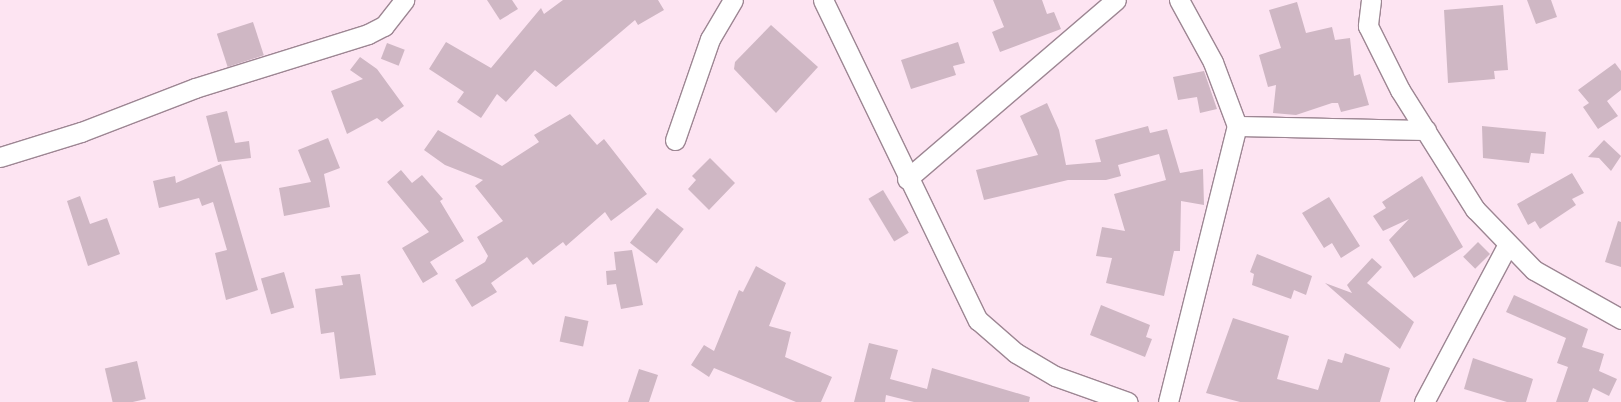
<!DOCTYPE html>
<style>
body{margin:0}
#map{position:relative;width:1621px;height:402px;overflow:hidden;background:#fde4f2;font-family:Mulish,sans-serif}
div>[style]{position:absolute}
.building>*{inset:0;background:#cfb7c4;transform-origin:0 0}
.roads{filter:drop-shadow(1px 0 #9d8693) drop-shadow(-1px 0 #9d8693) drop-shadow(0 1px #9d8693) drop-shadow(0 -1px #9d8693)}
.minor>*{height:19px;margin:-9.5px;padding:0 9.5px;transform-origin:9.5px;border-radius:9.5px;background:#fff}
span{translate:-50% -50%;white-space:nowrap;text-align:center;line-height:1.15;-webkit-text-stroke:4.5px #fde4f2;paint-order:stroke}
</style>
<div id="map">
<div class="building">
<i style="clip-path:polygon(487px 0,512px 0,518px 9px,500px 20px)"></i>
<i style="clip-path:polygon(563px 0,658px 0,664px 10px,638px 25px,635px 20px,556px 87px,535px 70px,506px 102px,497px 94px,481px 118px,457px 102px,464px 92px,429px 69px,446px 42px,491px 68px,541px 8px,544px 14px)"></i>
<i style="clip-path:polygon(993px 0,1042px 0,1047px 14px,1054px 12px,1061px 29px,1000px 52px,992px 32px,1004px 27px)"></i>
<i style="clip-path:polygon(1527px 0,1551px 0,1557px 17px,1536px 24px)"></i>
<i style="clip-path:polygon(1297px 2px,1306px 33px,1332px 27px,1335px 40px,1350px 38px,1354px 76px,1360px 74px,1369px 105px,1341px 112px,1338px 103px,1332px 103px,1296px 115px,1273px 113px,1276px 85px,1268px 87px,1259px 55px,1281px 48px,1269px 10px)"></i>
<i style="clip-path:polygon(1503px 5px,1508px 70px,1494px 71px,1495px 79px,1448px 83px,1444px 10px)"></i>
<i style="left:253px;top:22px;width:35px;height:38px;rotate:72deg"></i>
<i style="clip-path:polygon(771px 25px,818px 67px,776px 113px,734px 69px,735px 62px)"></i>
<i style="clip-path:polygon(958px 42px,965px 63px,953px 66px,956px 75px,911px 89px,901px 60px)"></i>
<i style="left:387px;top:43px;width:19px;height:17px;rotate:21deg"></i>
<i style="clip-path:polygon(360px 57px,377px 69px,404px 106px,382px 122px,377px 118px,347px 134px,331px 91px,363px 79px,350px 70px)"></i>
<i style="clip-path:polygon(1615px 63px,1621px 71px,1621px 90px,1607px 101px,1618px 116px,1598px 129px,1583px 107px,1589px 103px,1578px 90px)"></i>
<i style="clip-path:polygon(1204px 71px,1217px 109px,1200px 113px,1197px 97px,1178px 100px,1173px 77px)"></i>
<i style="clip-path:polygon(1047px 103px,1059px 130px,1066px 165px,1101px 162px,1095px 140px,1148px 126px,1150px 133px,1167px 129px,1180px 173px,1203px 169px,1204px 205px,1181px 201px,1180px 251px,1174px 251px,1164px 296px,1106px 283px,1112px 258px,1096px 256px,1102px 227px,1125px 231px,1114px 194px,1166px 180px,1159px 154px,1118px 165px,1121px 176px,1106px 180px,1068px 180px,984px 200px,976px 170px,1038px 155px,1020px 116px)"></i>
<i style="clip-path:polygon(227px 111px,235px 143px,249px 141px,251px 158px,218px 162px,206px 116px)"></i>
<i style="clip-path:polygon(570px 114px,597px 145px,604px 139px,647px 194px,611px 221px,605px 212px,566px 246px,563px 242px,533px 265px,527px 257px,491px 283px,497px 292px,472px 307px,455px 280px,485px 262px,488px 256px,477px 237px,503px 221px,475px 186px,483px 180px,445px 165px,424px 150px,438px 130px,502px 166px,539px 142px,534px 135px)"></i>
<i style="clip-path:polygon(1482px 126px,1546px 132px,1544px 154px,1531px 153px,1529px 163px,1483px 158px)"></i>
<i style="clip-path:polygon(328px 138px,340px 168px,324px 174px,330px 207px,284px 216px,279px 188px,311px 182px,298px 150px)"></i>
<i style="clip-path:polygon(1604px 140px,1621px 156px,1611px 171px,1599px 158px,1588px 157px)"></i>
<i style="clip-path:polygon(710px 158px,735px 183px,709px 210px,688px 189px,696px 180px,692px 176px)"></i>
<i style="clip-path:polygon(221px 164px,258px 290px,226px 300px,215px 253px,227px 250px,213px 202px,202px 206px,199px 198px,159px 208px,153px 181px,175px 176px,176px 183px)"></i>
<i style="clip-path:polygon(401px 170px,412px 183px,422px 175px,443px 199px,440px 201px,464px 241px,430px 262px,438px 274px,423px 283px,402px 248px,429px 232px,387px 182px)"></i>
<i style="clip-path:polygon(1572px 173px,1584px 193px,1572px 199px,1576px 205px,1540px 229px,1535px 221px,1528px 225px,1517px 204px)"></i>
<i style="clip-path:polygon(1422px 176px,1463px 247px,1414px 278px,1389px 240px,1409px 219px,1383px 231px,1373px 216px,1386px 208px,1382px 202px)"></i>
<i style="left:883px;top:190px;width:50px;height:17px;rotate:59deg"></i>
<i style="clip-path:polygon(80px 196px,90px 224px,107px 218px,120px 254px,88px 266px,67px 201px)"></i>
<i style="clip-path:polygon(1329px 197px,1360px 246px,1341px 258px,1332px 243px,1324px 248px,1302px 213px)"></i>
<i style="left:657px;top:208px;width:34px;height:44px;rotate:38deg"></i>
<i style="clip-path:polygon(1618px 221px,1621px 222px,1621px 267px,1605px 262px)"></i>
<i style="left:1478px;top:242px;width:17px;height:21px;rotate:45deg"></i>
<i style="clip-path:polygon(632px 250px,643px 305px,621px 309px,616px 284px,607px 285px,606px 271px,616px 270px,614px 252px)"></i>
<i style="clip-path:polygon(1257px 254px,1312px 276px,1306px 295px,1294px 290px,1291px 299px,1252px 285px,1254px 274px,1250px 272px)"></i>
<i style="clip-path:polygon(1372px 258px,1382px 267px,1367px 283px,1414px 322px,1400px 349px,1325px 283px,1352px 293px,1347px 285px)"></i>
<i style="clip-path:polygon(756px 266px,786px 283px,769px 326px,791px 332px,785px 357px,832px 377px,821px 402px,796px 402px,714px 368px,709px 377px,691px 365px,704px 345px,714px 351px,739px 290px,743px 292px)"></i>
<i style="left:284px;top:272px;width:37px;height:24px;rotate:74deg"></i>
<i style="clip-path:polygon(360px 274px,376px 375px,340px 379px,334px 332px,321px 334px,315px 289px,343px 285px,341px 276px)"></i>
<i style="clip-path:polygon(1514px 295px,1588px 329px,1582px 347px,1604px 354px,1599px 371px,1617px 379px,1609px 396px,1593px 388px,1588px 402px,1556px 402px,1568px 367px,1557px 363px,1566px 338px,1506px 312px)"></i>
<i style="clip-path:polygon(1101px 305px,1150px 325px,1146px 337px,1152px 339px,1145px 357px,1090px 335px)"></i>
<i style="left:565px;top:316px;width:24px;height:26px;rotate:12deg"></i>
<i style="clip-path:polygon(1233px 318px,1289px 336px,1277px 379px,1318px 390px,1328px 359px,1342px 363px,1345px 353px,1390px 368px,1380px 402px,1240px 402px,1206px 393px)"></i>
<i style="clip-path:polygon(869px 343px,898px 350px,890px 379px,927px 389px,932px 368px,1030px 397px,1029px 402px,914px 402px,886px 395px,885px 402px,854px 402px)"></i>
<i style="clip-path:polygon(1473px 358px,1533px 379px,1526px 402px,1507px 402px,1464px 389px)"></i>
<i style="left:137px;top:361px;width:39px;height:33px;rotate:77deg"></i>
<i style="clip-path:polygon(639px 369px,658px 375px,649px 402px,628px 402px)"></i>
</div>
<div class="roads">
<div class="minor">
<i style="left:823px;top:0;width:356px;rotate:64.2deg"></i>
<i style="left:978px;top:320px;width:50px;rotate:41deg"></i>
<i style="left:1016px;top:353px;width:45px;rotate:30.5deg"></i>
<i style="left:1055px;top:376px;width:77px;rotate:19.6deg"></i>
<i style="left:1371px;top:0;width:26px;rotate:97deg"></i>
<i style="left:1368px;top:26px;width:72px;rotate:63.4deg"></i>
<i style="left:1400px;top:90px;width:141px;rotate:57.8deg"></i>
<i style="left:1475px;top:209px;width:85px;rotate:46deg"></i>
<i style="left:1534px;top:270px;width:100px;rotate:29.4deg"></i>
<i style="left:1237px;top:126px;width:189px;rotate:1.2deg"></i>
<i style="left:675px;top:140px;width:107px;rotate:-70.9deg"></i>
<i style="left:710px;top:39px;width:45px;rotate:-59.5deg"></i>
<i style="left:0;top:157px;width:85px;rotate:-17.2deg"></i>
<i style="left:81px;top:132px;width:122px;rotate:-21.1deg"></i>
<i style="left:195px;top:88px;width:181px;rotate:-17.3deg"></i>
<i style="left:368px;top:34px;width:18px;rotate:-27deg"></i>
<i style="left:384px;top:26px;width:33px;rotate:-52deg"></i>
<i style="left:907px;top:179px;width:275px;rotate:-40.6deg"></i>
<i style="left:1168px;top:402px;width:284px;rotate:-76deg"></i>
<i style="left:1237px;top:126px;width:68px;rotate:-110.6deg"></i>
<i style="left:1213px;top:62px;width:71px;rotate:-118.7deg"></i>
<i style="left:1424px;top:402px;width:179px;rotate:-62deg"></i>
</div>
</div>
</div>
